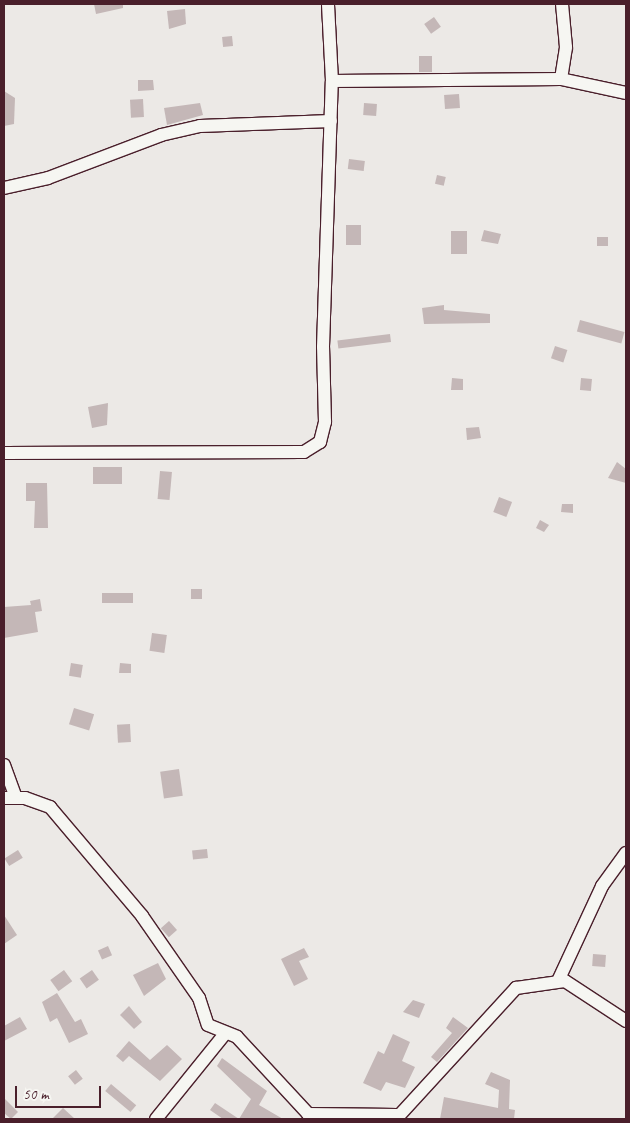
<!DOCTYPE html>
<style>
body{margin:0}
#map{position:relative;width:630px;height:1123px;overflow:hidden;background:#ece9e6;font-family:Caveat,sans-serif}
div>[style]{position:absolute}
.building>*{inset:0;background:#c4b7b7;transform-origin:0 0}
.roads{filter:drop-shadow(1px 0 #4a1f2b) drop-shadow(-1px 0 #4a1f2b) drop-shadow(0 1px #4a1f2b) drop-shadow(0 -1px #4a1f2b)}
.minor>*{height:12px;margin:-6px;padding:0 6px;transform-origin:6px;border-radius:6px;background:#f6f6f2}
span{translate:-50% -50%;white-space:nowrap;text-align:center;line-height:1.15;-webkit-text-stroke:5px #f6f6f2;paint-order:stroke}
.frame{position:absolute;inset:0;border:5px solid #4a1f2b;pointer-events:none}
.scale{position:absolute;left:15px;top:1086px;width:86px;height:22px;box-sizing:border-box;border:2px solid #4a1f2b;border-top:0;padding-left:6px;font-size:15px;line-height:18px;white-space:nowrap;color:#4a1f2b;-webkit-text-stroke:4px #f6f6f2;paint-order:stroke}
</style>
<div id="map">
<div class="building">
<i style="clip-path:polygon(94px 4px,123px 4px,123px 8px,96px 14px)"></i>
<i style="clip-path:polygon(185px 9px,186px 24px,169px 29px,167px 11px)"></i>
<i style="left:434px;top:17px;width:12px;height:12px;rotate:55deg"></i>
<i style="left:232px;top:36px;width:10px;height:10px;rotate:84deg"></i>
<i style="left:419px;top:56px;width:13px;height:16px"></i>
<i style="clip-path:polygon(138px 80px,153px 80px,154px 90px,138px 91px)"></i>
<i style="clip-path:polygon(4px 91px,15px 98px,14px 124px,4px 126px)"></i>
<i style="left:459px;top:94px;width:14px;height:15px;rotate:86deg"></i>
<i style="left:143px;top:99px;width:18px;height:13px;rotate:87deg"></i>
<i style="clip-path:polygon(200px 103px,203px 115px,167px 125px,164px 108px)"></i>
<i style="left:364px;top:103px;width:13px;height:12px;rotate:4deg"></i>
<i style="left:349px;top:159px;width:16px;height:10px;rotate:7deg"></i>
<i style="left:437px;top:175px;width:9px;height:9px;rotate:13deg"></i>
<i style="left:346px;top:225px;width:15px;height:20px"></i>
<i style="clip-path:polygon(484px 230px,501px 234px,498px 244px,481px 241px)"></i>
<i style="left:451px;top:231px;width:16px;height:23px"></i>
<i style="left:597px;top:237px;width:11px;height:9px"></i>
<i style="clip-path:polygon(444px 305px,444px 310px,490px 314px,490px 323px,424px 324px,422px 308px)"></i>
<i style="left:580px;top:320px;width:46px;height:12px;rotate:15deg"></i>
<i style="left:390px;top:334px;width:8px;height:53px;rotate:83deg"></i>
<i style="left:555px;top:346px;width:13px;height:13px;rotate:18deg"></i>
<i style="clip-path:polygon(452px 378px,463px 379px,463px 390px,451px 390px)"></i>
<i style="left:581px;top:378px;width:11px;height:12px;rotate:5deg"></i>
<i style="clip-path:polygon(108px 403px,107px 425px,92px 428px,88px 407px)"></i>
<i style="clip-path:polygon(479px 427px,481px 438px,467px 440px,466px 428px)"></i>
<i style="clip-path:polygon(617px 462px,626px 469px,626px 483px,608px 478px)"></i>
<i style="left:93px;top:467px;width:29px;height:17px"></i>
<i style="left:160px;top:471px;width:12px;height:28px;rotate:5deg"></i>
<i style="clip-path:polygon(26px 483px,47px 483px,48px 528px,34px 528px,35px 501px,26px 501px)"></i>
<i style="left:499px;top:497px;width:14px;height:16px;rotate:21deg"></i>
<i style="clip-path:polygon(562px 504px,573px 504px,573px 513px,561px 512px)"></i>
<i style="clip-path:polygon(540px 520px,549px 525px,544px 532px,536px 528px)"></i>
<i style="left:191px;top:589px;width:11px;height:10px"></i>
<i style="left:133px;top:593px;width:10px;height:31px;rotate:90deg"></i>
<i style="clip-path:polygon(40px 599px,42px 611px,35px 612px,38px 632px,4px 638px,4px 607px,31px 605px,30px 601px)"></i>
<i style="left:152px;top:633px;width:15px;height:18px;rotate:8deg"></i>
<i style="left:71px;top:663px;width:12px;height:13px;rotate:9deg"></i>
<i style="clip-path:polygon(120px 663px,131px 664px,131px 673px,119px 673px)"></i>
<i style="left:74px;top:708px;width:21px;height:17px;rotate:17deg"></i>
<i style="left:130px;top:724px;width:18px;height:13px;rotate:87deg"></i>
<i style="left:179px;top:769px;width:27px;height:19px;rotate:82deg"></i>
<i style="left:207px;top:849px;width:9px;height:15px;rotate:84deg"></i>
<i style="left:18px;top:850px;width:9px;height:16px;rotate:58deg"></i>
<i style="clip-path:polygon(4px 915px,17px 935px,4px 944px)"></i>
<i style="left:169px;top:921px;width:12px;height:11px;rotate:48deg"></i>
<i style="left:108px;top:946px;width:10px;height:11px;rotate:66deg"></i>
<i style="clip-path:polygon(304px 948px,309px 957px,299px 961px,308px 979px,294px 986px,281px 959px)"></i>
<i style="left:593px;top:954px;width:13px;height:12px;rotate:4deg"></i>
<i style="clip-path:polygon(158px 963px,166px 979px,144px 996px,133px 975px)"></i>
<i style="left:64px;top:970px;width:14px;height:17px;rotate:54deg"></i>
<i style="left:92px;top:970px;width:12px;height:15px;rotate:55deg"></i>
<i style="clip-path:polygon(57px 993px,75px 1022px,81px 1019px,88px 1034px,69px 1043px,57px 1018px,50px 1022px,42px 1002px)"></i>
<i style="clip-path:polygon(413px 1000px,425px 1004px,419px 1018px,403px 1012px)"></i>
<i style="clip-path:polygon(129px 1006px,142px 1022px,134px 1029px,120px 1015px)"></i>
<i style="clip-path:polygon(20px 1017px,27px 1029px,4px 1041px,4px 1026px)"></i>
<i style="clip-path:polygon(453px 1017px,468px 1028px,437px 1062px,431px 1057px,452px 1033px,446px 1028px)"></i>
<i style="clip-path:polygon(393px 1034px,410px 1042px,402px 1061px,415px 1067px,405px 1088px,386px 1082px,381px 1091px,363px 1083px,378px 1051px,384px 1054px)"></i>
<i style="clip-path:polygon(129px 1041px,150px 1060px,167px 1045px,182px 1059px,160px 1081px,129px 1056px,123px 1062px,116px 1056px)"></i>
<i style="clip-path:polygon(222px 1058px,267px 1091px,259px 1105px,283px 1119px,223px 1119px,210px 1110px,215px 1103px,239px 1119px,251px 1099px,217px 1066px)"></i>
<i style="left:76px;top:1070px;width:11px;height:10px;rotate:52deg"></i>
<i style="clip-path:polygon(491px 1072px,510px 1080px,509px 1109px,515px 1110px,514px 1119px,440px 1119px,444px 1097px,498px 1108px,499px 1090px,485px 1084px)"></i>
<i style="left:111px;top:1084px;width:33px;height:9px;rotate:40deg"></i>
<i style="clip-path:polygon(4px 1098px,18px 1112px,11px 1119px,4px 1113px)"></i>
<i style="clip-path:polygon(63px 1108px,75px 1119px,52px 1119px)"></i>
</div>
<div class="roads">
<div class="minor">
<i style="left:561px;top:79px;width:66px;rotate:12.2deg"></i>
<i style="left:332px;top:81px;width:229px;rotate:-0.5deg"></i>
<i style="left:561px;top:79px;width:32px;rotate:-81deg"></i>
<i style="left:566px;top:47px;width:43px;rotate:-95.3deg"></i>
<i style="left:4px;top:188px;width:45px;rotate:-12.8deg"></i>
<i style="left:48px;top:178px;width:121px;rotate:-20.8deg"></i>
<i style="left:161px;top:135px;width:40px;rotate:-13deg"></i>
<i style="left:200px;top:126px;width:131px;rotate:-2.2deg"></i>
<i style="left:4px;top:453px;width:300px;rotate:-0.2deg"></i>
<i style="left:304px;top:452px;width:19px;rotate:-32deg"></i>
<i style="left:320px;top:442px;width:21px;rotate:-76deg"></i>
<i style="left:325px;top:422px;width:75px;rotate:-91.5deg"></i>
<i style="left:323px;top:347px;width:266px;rotate:-88.1deg"></i>
<i style="left:332px;top:81px;width:77px;rotate:-93deg"></i>
<i style="left:4px;top:765px;width:33px;rotate:70deg"></i>
<i style="left:4px;top:798px;width:21px"></i>
<i style="left:25px;top:798px;width:27px;rotate:20deg"></i>
<i style="left:50px;top:807px;width:143px;rotate:49.8deg"></i>
<i style="left:142px;top:916px;width:100px;rotate:55.2deg"></i>
<i style="left:199px;top:998px;width:28px;rotate:72deg"></i>
<i style="left:208px;top:1025px;width:31px;rotate:22deg"></i>
<i style="left:237px;top:1037px;width:112px;rotate:47.2deg"></i>
<i style="left:558px;top:981px;width:105px;rotate:-65.1deg"></i>
<i style="left:602px;top:886px;width:41px;rotate:-54deg"></i>
<i style="left:308px;top:1114px;width:89px;rotate:0.6deg"></i>
<i style="left:156px;top:1119px;width:108px;rotate:-51deg"></i>
<i style="left:396px;top:1119px;width:178px;rotate:-47.5deg"></i>
<i style="left:516px;top:988px;width:49px;rotate:-8.1deg"></i>
<i style="left:565px;top:981px;width:73px;rotate:33.3deg"></i>
</div>
</div>
<div class="frame"></div>
<div class="scale">50 m</div>
</div>
